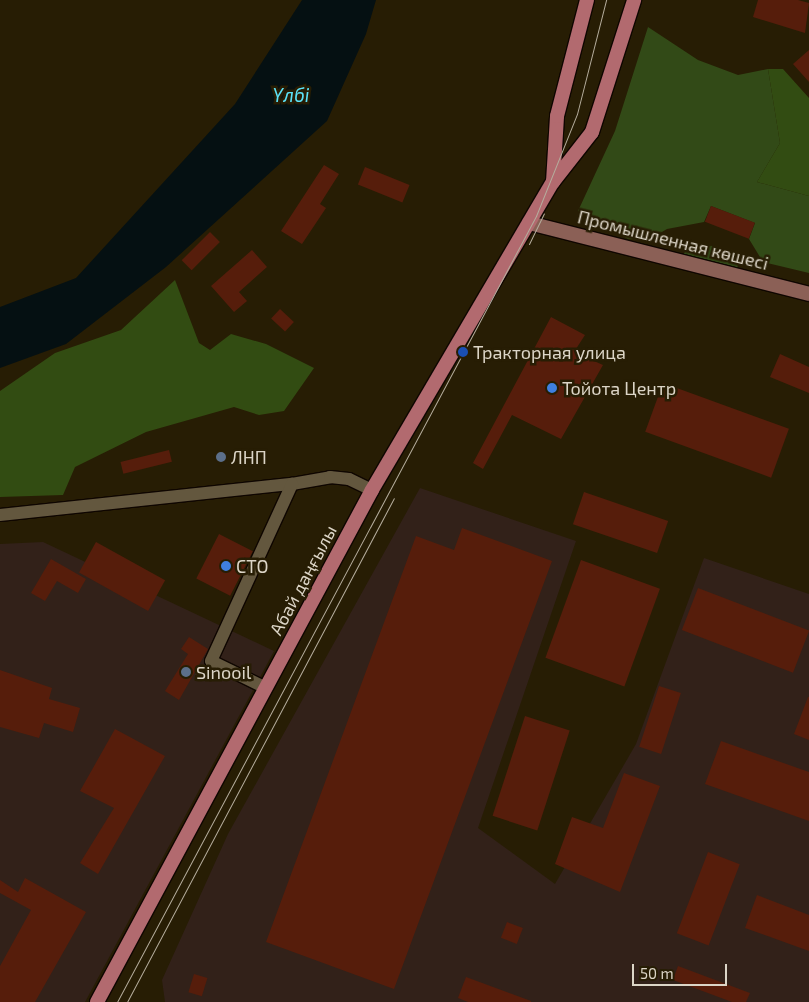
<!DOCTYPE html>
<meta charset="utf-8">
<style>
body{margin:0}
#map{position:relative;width:809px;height:1002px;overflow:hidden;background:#271d04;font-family:"Exo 2",sans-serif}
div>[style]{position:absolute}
.industrial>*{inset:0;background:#322119}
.green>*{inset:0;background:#324a17}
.forest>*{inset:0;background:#324c12}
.water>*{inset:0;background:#051012}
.building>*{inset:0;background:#561d0b;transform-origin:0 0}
.roads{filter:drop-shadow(1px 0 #0f0600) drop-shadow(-1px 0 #0f0600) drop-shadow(0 1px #0f0600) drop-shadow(0 -1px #0f0600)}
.minor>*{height:12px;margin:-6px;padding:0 6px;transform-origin:6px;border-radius:6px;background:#63573e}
.secondary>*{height:14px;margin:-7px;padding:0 7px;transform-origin:7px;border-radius:7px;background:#8b6056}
.primary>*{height:14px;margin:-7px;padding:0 7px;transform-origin:7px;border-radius:7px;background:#b26a6f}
.tram>*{height:1px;margin:-0.5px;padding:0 0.5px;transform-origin:0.5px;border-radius:0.5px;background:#b5ad9d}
.dots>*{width:14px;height:14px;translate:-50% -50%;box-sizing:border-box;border:2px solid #271d04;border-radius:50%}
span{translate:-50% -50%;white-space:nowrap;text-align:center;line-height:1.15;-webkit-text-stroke:5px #271d04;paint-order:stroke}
.street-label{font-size:18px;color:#dcd5c7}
.poi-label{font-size:18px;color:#dcd5c7}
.left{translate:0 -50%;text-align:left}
.water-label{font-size:19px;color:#5ce3f8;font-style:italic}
.scale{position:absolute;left:632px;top:964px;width:95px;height:22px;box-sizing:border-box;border:2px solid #dcd5c7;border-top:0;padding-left:6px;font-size:15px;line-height:18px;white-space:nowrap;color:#dcd5c7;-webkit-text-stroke:4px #271d04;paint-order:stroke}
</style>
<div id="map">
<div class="industrial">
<i style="clip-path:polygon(420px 488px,576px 541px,478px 828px,555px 884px,636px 744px,704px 558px,809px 594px,809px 1002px,165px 1002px,162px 980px,228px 834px)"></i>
<i style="clip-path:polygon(43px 542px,274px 651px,85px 1002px,0 1002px,0 544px)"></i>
</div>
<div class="green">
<i style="clip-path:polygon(648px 27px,698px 60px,738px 75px,768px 69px,780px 143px,757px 182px,809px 196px,809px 273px,763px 262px,749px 239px,755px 223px,711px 206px,704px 222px,667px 229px,648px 240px,628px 239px,578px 211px,615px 131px)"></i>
<i style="clip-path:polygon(696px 245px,713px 246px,737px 262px,739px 276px,680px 261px,687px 248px)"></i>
</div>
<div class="forest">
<i style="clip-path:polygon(768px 69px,783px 69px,809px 98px,809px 196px,757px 182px,780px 143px)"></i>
<i style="clip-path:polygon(175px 280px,199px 343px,210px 350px,231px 334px,266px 344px,314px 368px,284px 411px,259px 415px,234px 407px,146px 432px,75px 467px,63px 495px,0 497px,0 391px,55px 353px,121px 330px)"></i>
</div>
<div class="water">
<i style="clip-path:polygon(302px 0,376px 0,366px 34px,327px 121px,166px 267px,66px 344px,0 368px,0 307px,76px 278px,235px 104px)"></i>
</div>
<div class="building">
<i style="clip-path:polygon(758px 0,798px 0,809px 3px,805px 33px,753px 17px)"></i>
<i style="clip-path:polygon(809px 50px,809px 82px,793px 64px)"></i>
<i style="clip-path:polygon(324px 165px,339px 174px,320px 204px,326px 208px,302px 244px,281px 231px)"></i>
<i style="left:365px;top:167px;width:48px;height:19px;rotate:22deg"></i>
<i style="left:711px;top:206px;width:47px;height:17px;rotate:21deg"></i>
<i style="left:210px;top:232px;width:14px;height:40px;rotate:45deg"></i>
<i style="clip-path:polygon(252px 250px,267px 267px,239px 292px,247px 301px,234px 312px,211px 286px)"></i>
<i style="left:280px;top:309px;width:19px;height:13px;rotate:43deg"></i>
<i style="clip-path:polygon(551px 317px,585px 335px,574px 352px,603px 365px,561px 439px,512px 415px,483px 469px,473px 463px)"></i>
<i style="clip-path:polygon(780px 354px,809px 367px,809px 393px,770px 377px)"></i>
<i style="left:663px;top:383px;width:134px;height:52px;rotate:20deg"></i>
<i style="left:169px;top:450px;width:12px;height:50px;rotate:76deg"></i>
<i style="left:584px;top:492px;width:89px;height:34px;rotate:19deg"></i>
<i style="clip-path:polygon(462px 528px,552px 561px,394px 989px,266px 942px,416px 536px,454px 550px)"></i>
<i style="left:219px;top:534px;width:38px;height:50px;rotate:27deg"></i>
<i style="left:96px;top:542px;width:79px;height:35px;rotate:29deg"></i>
<i style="clip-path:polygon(51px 559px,86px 579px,78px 593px,57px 581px,45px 601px,31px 593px)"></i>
<i style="left:581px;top:560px;width:84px;height:104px;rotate:20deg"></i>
<i style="left:698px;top:588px;width:119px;height:45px;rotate:21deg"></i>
<i style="clip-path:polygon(189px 637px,208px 649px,179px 700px,165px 691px,188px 654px,181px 649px)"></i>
<i style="clip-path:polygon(0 670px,52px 688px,49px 699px,80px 708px,73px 732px,44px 723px,39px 738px,0 727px)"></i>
<i style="left:659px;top:686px;width:23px;height:64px;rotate:18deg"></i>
<i style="clip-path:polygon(808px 697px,809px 697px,809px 740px,794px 734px)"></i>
<i style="left:525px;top:716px;width:47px;height:105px;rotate:18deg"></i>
<i style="clip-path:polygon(115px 729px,165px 756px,98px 874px,80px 863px,114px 808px,80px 791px)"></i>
<i style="clip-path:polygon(721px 741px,809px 772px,809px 821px,705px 784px)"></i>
<i style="clip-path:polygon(624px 773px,660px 786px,620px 892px,555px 864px,572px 817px,603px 828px)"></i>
<i style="left:708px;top:852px;width:34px;height:87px;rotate:21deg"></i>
<i style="clip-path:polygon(25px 878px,86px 912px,35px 1002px,0 1002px,0 966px,31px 910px,0 893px,0 880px,18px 892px)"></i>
<i style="clip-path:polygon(757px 895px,809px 915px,809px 951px,745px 928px)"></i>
<i style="left:507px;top:922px;width:17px;height:17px;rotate:21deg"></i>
<i style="clip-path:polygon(678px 966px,750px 993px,746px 1002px,732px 1002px,673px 980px)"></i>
<i style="left:194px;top:974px;width:14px;height:19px;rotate:17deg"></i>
<i style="clip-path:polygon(466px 977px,531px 1001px,531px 1002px,468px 1002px,458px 998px)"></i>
</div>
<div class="roads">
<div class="minor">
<i style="left:0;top:515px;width:294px;rotate:-6.1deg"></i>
<i style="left:292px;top:484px;width:39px;rotate:-10deg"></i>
<i style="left:330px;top:477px;width:19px;rotate:6deg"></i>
<i style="left:349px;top:479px;width:25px;rotate:26deg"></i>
<i style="left:266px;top:688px;width:61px;rotate:-153.9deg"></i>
<i style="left:211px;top:661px;width:195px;rotate:-65.4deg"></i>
</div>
<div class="secondary">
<i style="left:529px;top:223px;width:289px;rotate:14.2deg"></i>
</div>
<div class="primary">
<i style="left:553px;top:182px;width:66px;rotate:-86.5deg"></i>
<i style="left:557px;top:116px;width:120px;rotate:-75.5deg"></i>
<i style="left:97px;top:1002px;width:581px;rotate:-61.76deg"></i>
<i style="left:372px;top:490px;width:357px;rotate:-59.6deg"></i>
<i style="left:553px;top:182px;width:63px;rotate:-52deg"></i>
<i style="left:592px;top:132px;width:139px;rotate:-72.3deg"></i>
</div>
</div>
<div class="tram">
<i style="left:529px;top:244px;width:34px;rotate:-64deg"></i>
<i style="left:117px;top:1002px;width:891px;rotate:-61.94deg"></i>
<i style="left:536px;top:216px;width:110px;rotate:-68.1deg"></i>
<i style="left:577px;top:114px;width:118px;rotate:-75.7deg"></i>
<i style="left:127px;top:1002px;width:570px;rotate:-62.09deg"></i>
</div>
<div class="dots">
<i style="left:463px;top:352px;background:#1a4fb4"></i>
<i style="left:552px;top:388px;background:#3f7fe0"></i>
<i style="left:221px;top:457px;background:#5c6f8a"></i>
<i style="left:226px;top:566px;background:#3f7fe0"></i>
<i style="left:186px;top:672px;background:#5c6f8a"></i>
</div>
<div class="street-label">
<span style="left:673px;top:240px;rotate:14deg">Промышленная көшесі</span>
<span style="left:303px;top:580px;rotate:-62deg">Абай даңғылы</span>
</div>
<div class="poi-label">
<span class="left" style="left:473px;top:352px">Тракторная улица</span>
<span class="left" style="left:562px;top:388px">Тойота Центр</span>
<span class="left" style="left:231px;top:457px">ЛНП</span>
<span class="left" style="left:236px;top:566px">СТО</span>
<span class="left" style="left:196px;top:672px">Sinooil</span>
</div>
<div class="water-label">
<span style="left:291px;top:95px">Үлбі</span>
</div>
<div class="scale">50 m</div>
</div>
